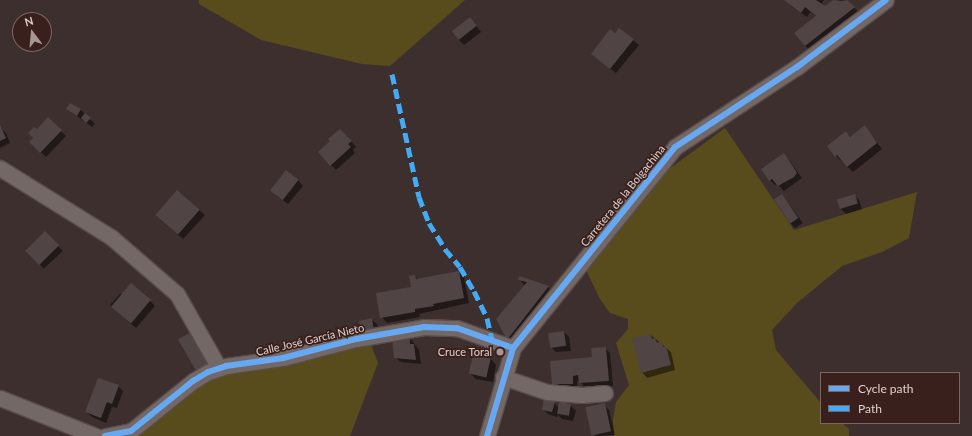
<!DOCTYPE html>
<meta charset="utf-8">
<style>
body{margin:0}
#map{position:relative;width:972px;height:436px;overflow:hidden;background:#3d2f2d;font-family:Lato,sans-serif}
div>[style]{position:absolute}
.green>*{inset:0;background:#594c1c}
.shadow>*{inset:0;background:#0007;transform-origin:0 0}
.building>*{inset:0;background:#504445;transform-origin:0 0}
.roads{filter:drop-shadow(1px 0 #594c4a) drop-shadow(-1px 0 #594c4a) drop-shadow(0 1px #594c4a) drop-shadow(0 -1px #594c4a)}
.minor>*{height:15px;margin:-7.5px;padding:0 7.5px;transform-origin:7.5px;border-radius:7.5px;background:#736866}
.quiet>*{height:5px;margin-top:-2.5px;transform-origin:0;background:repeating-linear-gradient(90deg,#42abf6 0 10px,transparent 0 15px)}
.cycleway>*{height:6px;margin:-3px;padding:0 3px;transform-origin:3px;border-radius:3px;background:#66a8f1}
.dots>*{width:11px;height:11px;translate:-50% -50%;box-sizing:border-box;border:2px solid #39201d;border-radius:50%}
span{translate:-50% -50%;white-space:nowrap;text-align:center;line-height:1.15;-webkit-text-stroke:3.5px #39201d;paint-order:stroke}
.street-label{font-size:11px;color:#e0cfcc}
.poi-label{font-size:11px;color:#e0cfcc}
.right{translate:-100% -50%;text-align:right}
.legend{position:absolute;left:820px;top:372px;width:140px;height:52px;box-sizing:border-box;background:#39201d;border:1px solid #7c6663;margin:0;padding:5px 7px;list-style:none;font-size:12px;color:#e0cfcc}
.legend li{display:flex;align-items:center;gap:8px;height:20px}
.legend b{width:20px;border:1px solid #7c6663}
.north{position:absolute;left:12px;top:12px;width:40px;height:40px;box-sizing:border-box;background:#39201d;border:1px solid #7c6663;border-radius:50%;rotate:344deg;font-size:11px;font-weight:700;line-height:16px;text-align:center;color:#e0cfcc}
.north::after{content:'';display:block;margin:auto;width:14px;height:18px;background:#a79794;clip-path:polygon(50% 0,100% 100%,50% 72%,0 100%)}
</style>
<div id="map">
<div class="green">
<i style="clip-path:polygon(199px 0,465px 0,390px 66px,362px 64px,261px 40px,199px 4px)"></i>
<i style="clip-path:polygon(725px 128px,794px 230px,917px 192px,909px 238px,882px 252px,842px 266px,797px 303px,772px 330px,776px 350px,821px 403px,821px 423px,842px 423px,849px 429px,849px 436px,614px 436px,613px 420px,616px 402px,629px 385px,616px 343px,628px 329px,628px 319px,610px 313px,600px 299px,586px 270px,661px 175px)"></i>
<i style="clip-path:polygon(370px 342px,378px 363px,350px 436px,135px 436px,197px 386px,223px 373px,296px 361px)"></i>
</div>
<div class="shadow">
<i style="clip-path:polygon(787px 0,824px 0,821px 4px,825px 8px,839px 0,842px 0,845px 2px,846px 1px,860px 13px,810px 51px,805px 45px,817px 17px,810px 12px,807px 17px,791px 6px)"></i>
<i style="clip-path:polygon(475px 24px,481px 32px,464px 45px,459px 40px)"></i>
<i style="clip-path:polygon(619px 29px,639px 45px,616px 73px,592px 54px)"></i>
<i style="clip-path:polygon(70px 104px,81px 110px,95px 124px,92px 127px,67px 109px)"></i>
<i style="clip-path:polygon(48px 119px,66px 136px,46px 157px,30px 142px,34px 138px,37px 131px)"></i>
<i style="clip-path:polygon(865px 127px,882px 149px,853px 172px,836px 156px,846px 132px,851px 138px)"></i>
<i style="clip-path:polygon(0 128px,6px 133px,10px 143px,0 148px)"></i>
<i style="clip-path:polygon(345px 135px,356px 147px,353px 150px,355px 153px,336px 170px,331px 165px)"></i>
<i style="clip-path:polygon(784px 154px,802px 178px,784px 191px,777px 184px,775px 185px,770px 180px,762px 169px)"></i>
<i style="clip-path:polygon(298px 180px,303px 186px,288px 204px,276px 195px)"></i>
<i style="clip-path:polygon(177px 191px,205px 215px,183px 239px,161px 220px)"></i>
<i style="clip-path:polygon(782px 195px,803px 223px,795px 228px,790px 223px)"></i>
<i style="clip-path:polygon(854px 195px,859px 200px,862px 209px,846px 214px,841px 209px)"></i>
<i style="left:45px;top:232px;width:26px;height:26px;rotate:47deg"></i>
<i style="clip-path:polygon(459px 272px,464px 278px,469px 303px,419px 314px,420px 317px,387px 323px,382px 317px,412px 287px,415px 276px,419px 280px)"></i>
<i style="clip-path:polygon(520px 280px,548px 287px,553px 292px,512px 344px,507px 339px,525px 286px)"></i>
<i style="clip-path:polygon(120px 294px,150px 301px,155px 306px,136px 328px,110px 305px)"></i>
<i style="clip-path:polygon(371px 319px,377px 324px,379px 336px,368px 338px)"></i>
<i style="clip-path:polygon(564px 332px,569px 337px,571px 351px,556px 352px,551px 347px)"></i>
<i style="clip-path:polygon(651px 335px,671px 352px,675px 370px,647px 378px,642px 372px)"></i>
<i style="clip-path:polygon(409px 337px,419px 350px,421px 364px,401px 362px,395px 357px)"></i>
<i style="clip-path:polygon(605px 348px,610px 353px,613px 386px,585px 388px,580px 381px,577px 381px,578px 389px,558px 389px,553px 384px,593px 358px)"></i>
<i style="clip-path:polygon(491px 359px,496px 365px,493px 382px,476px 379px,471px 374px)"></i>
<i style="clip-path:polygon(118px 386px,123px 391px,117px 408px,112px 407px,106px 423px,92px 417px,86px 412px)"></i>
<i style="clip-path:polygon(554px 403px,558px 407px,570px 405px,576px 411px,573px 421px,562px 419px,558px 415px,557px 417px,548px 414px,543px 409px)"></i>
<i style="clip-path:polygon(604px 405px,609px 410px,615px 435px,595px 436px,593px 434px)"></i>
</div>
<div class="building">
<i style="clip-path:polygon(784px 0,816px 0,825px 6px,833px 0,844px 1px,847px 0,855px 7px,805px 46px,794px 33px,816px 16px,805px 7px,801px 13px)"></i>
<i style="left:470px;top:17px;width:11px;height:23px;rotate:52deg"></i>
<i style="clip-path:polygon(619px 28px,634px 39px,610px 69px,591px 54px,610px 29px,615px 33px)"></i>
<i style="clip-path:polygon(70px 103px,81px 109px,77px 116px,66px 109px)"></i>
<i style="clip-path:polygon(85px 113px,91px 118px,86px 123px,81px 118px)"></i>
<i style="clip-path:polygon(48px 117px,62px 130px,40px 153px,29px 142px,33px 138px,28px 133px,34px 127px,37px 129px)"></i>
<i style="clip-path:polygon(0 125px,6px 138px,0 141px)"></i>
<i style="clip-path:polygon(865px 125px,877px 143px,847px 167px,837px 155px,835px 157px,827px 146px,846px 131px,850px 137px)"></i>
<i style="clip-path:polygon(340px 129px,352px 141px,348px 144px,351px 147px,330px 166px,318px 152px,330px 141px,328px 139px)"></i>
<i style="clip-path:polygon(784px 153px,797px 173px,794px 177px,778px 186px,772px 179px,769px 181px,761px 169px)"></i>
<i style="left:286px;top:170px;width:16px;height:26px;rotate:38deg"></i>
<i style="left:177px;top:190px;width:30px;height:33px;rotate:41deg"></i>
<i style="left:782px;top:194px;width:29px;height:10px;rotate:56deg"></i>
<i style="left:855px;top:194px;width:10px;height:19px;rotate:73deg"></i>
<i style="left:45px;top:231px;width:20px;height:28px;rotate:45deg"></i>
<i style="clip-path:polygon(459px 271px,464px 298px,433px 304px,434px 306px,415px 309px,415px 312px,380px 318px,376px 293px,411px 287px,409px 276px,415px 275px,416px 279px)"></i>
<i style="clip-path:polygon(519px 276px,549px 286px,507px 340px,496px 319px,527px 282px,518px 280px)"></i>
<i style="left:131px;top:283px;width:26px;height:31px;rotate:40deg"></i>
<i style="clip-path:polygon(372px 318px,374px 331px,362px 333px,359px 321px)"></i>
<i style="left:564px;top:331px;width:15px;height:16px;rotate:82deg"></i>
<i style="left:191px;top:332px;width:39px;height:15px;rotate:60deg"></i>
<i style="clip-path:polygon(651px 334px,652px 339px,655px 338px,657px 343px,662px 341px,663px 347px,666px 346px,671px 365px,641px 373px,632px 339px)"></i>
<i style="clip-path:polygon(410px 336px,410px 344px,414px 344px,416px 360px,394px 358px,392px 339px)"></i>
<i style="clip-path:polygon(606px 347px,609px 381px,579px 383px,578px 375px,573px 376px,573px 384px,552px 384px,550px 361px,592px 357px,591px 348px)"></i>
<i style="left:473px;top:355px;width:18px;height:19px;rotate:13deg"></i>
<i style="clip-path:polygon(98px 378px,119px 385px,112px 404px,107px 402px,101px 418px,85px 412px)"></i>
<i style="clip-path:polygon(544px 399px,555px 402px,552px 412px,542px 410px)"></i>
<i style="left:559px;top:402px;width:12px;height:12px;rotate:9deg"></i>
<i style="left:605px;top:403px;width:29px;height:20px;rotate:78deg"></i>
</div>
<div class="roads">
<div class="minor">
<i style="left:0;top:168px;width:131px;rotate:31.9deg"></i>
<i style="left:111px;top:237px;width:87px;rotate:40.8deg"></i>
<i style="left:177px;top:294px;width:85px;rotate:60.4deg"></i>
<i style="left:503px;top:377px;width:46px;rotate:18.8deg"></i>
<i style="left:547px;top:392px;width:35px;rotate:5deg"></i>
<i style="left:582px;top:395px;width:23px;rotate:-5deg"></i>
<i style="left:0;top:398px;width:103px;rotate:21.6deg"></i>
<i style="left:105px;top:436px;width:26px;rotate:-11deg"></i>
<i style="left:131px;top:431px;width:80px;rotate:-38.9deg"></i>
<i style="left:193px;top:381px;width:17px;rotate:-31deg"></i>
<i style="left:208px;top:372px;width:19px;rotate:-18deg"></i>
<i style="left:226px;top:366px;width:58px;rotate:-8deg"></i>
<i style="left:283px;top:358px;width:75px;rotate:-14.6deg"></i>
<i style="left:356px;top:339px;width:69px;rotate:-10deg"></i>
<i style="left:424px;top:327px;width:33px;rotate:2deg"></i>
<i style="left:457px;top:328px;width:59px;rotate:19.7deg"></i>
<i style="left:487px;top:436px;width:92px;rotate:-73.5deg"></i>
<i style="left:513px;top:348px;width:258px;rotate:-51.1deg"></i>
<i style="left:675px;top:147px;width:146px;rotate:-33.3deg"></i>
<i style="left:797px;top:67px;width:111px;rotate:-37deg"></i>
</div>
</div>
<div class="quiet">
<i style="left:392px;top:74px;width:126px;rotate:77.6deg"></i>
<i style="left:419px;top:197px;width:28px;rotate:69deg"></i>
<i style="left:429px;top:223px;width:31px;rotate:58deg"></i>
<i style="left:445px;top:249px;width:23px;rotate:50deg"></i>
<i style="left:460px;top:267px;width:28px;rotate:60deg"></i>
<i style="left:474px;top:291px;width:30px;rotate:64deg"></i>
<i style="left:487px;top:318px;width:23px;rotate:77deg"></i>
</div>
<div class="cycleway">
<i style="left:105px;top:436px;width:26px;rotate:-11deg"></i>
<i style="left:131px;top:431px;width:80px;rotate:-38.9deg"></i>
<i style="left:193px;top:381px;width:17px;rotate:-31deg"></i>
<i style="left:208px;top:372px;width:19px;rotate:-18deg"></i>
<i style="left:226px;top:366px;width:58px;rotate:-8deg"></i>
<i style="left:283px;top:358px;width:75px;rotate:-14.6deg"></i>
<i style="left:356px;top:339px;width:69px;rotate:-10deg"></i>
<i style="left:424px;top:327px;width:33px;rotate:2deg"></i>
<i style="left:457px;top:328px;width:59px;rotate:19.7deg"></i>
<i style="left:487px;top:436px;width:92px;rotate:-73.5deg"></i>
<i style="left:513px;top:348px;width:258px;rotate:-51.1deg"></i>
<i style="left:675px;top:147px;width:146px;rotate:-33.3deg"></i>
<i style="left:797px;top:67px;width:111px;rotate:-37deg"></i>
</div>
<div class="dots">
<i style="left:500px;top:352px;background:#a79794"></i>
</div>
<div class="street-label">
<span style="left:623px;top:196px;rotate:-51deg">Carretera de la Bolgachina</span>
<span style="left:310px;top:340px;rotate:-13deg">Calle José García Nieto</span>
</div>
<div class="poi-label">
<span class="right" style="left:492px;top:352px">Cruce Toral</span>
</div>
<ul class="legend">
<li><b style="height:5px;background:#66a8f1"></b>Cycle path</li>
<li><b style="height:5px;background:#42abf6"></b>Path</li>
</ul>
<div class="north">N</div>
</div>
